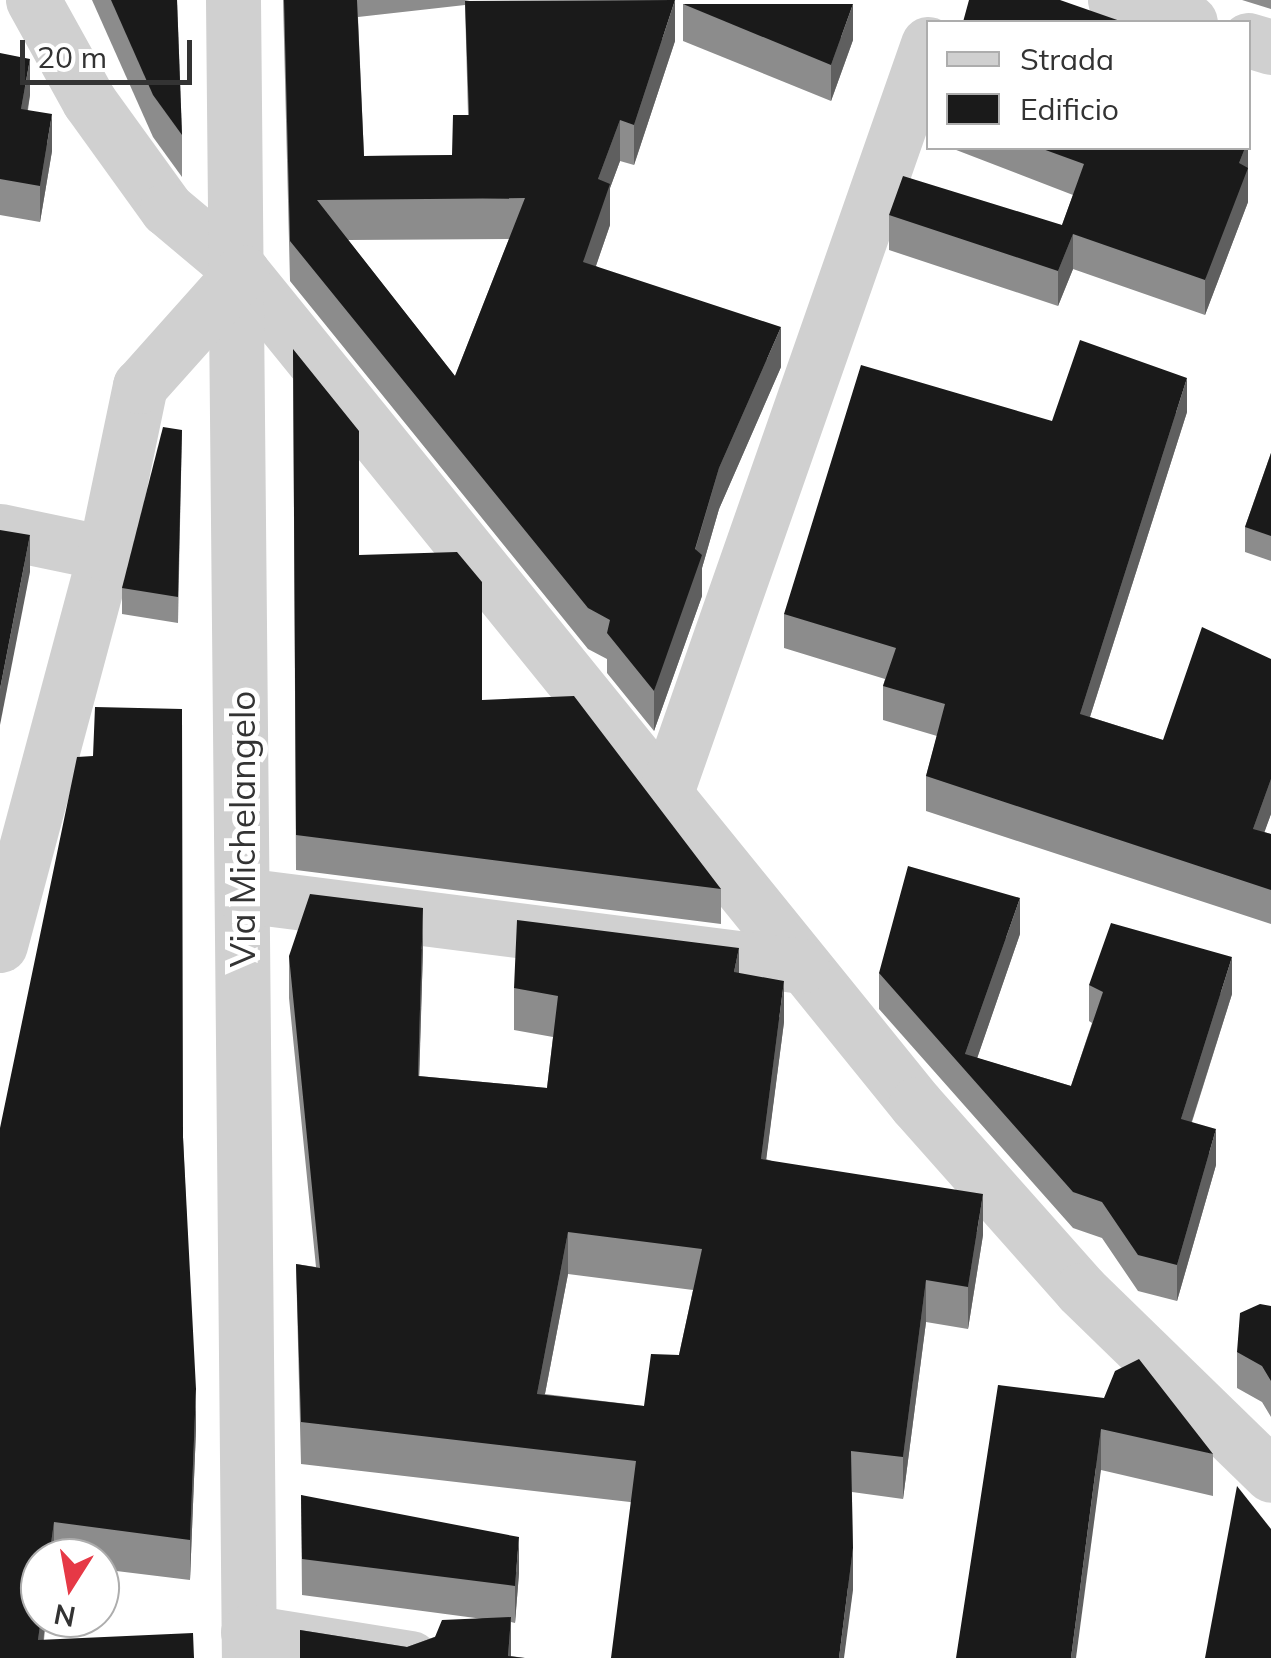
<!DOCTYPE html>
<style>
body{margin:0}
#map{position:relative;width:1271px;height:1658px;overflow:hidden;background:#fff;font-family:Mulish,sans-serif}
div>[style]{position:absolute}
.minor>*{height:55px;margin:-27.5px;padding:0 27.5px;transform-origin:27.5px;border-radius:27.5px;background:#d0d0d0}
.wall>*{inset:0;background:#8c8c8c}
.shaded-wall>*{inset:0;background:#5f5f5f}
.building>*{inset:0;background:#1a1a1a}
span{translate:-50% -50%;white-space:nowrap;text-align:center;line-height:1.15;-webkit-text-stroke:10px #fff;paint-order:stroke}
.street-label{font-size:35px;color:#333}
.legend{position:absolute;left:926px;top:20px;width:325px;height:130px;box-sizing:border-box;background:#fff;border:2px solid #adadad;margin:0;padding:12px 18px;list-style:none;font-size:30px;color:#333}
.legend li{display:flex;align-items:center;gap:20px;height:50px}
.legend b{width:50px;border:2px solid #adadad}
.north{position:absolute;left:20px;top:1538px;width:100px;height:100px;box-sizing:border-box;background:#fff;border:2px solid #adadad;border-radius:50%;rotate:191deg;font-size:28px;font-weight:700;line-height:40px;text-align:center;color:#333}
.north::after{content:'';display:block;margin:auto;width:35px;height:45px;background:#e63946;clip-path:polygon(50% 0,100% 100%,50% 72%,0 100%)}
.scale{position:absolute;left:20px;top:40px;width:172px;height:45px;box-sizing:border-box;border:5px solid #333;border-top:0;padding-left:12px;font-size:30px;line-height:35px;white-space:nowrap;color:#333;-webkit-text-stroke:8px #fff;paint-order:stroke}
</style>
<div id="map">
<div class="minor">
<i style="left:33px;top:0;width:115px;rotate:61deg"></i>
<i style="left:89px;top:101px;width:133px;rotate:54.2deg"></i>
<i style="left:167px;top:209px;width:98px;rotate:40deg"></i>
<i style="left:242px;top:272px;width:1071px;rotate:50.99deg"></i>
<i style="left:916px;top:1104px;width:249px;rotate:48.4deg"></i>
<i style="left:1081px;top:1290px;width:265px;rotate:44.2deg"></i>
<i style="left:233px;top:0;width:1658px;rotate:89.45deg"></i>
<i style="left:1115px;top:0;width:78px;rotate:16.3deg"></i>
<i style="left:1248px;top:40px;width:24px;rotate:17deg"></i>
<i style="left:0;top:531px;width:107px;rotate:11.8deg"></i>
<i style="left:664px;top:798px;width:799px;rotate:-70.7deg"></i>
<i style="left:242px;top:895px;width:564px;rotate:7.23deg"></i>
<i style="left:0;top:945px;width:406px;rotate:-75deg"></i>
<i style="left:105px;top:553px;width:171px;rotate:-78.2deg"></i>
<i style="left:140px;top:386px;width:153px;rotate:-48.2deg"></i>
<i style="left:248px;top:1632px;width:165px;rotate:9.1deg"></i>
</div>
<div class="wall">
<i style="clip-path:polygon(92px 0,177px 0,182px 135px,182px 177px,153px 137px)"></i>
<i style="clip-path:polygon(evenodd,283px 0,465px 0,675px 41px,634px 165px,620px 161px,610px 188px,610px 225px,596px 266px,781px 367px,719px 509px,702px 568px,702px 596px,654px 731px,607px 673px,607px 659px,588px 649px,290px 281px,283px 0,465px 5px,468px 115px,452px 155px,364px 156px,358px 17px,465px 5px,283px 0,509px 239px,455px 376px,348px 240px,509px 239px)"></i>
<i style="clip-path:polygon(1242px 0,1271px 0,1271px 9px)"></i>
<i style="clip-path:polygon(683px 4px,853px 40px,831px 101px,683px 41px)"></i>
<i style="clip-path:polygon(0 53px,30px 95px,28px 110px,52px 151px,40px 222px,0 215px)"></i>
<i style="clip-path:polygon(951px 148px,1248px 148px,1248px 202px,1205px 315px,1073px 269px,1058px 306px,889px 250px,889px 215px,1062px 225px,1073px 195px)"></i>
<i style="clip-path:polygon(293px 349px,359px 555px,482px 700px,721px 889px,721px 924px,296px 870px)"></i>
<i style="clip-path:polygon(1187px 412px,1090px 717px,1163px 740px,1271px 659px,1271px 814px,1264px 832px,1271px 834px,1271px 924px,926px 811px,926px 776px,937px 736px,883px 720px,883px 686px,885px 679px,784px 648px,784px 614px,1052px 421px)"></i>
<i style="clip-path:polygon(182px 430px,178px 623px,122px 614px,122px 588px)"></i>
<i style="clip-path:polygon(1271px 453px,1271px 561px,1245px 552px,1245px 527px)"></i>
<i style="clip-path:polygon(1020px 934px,977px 1058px,1071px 1086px,1092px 1023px,1089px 1021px,1089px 985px,1232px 994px,1192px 1122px,1216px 1165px,1177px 1301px,1138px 1291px,1102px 1238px,1073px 1228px,879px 1009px,879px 973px)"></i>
<i style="clip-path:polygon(evenodd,423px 949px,419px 1076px,547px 1088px,553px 1037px,514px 1030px,514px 988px,739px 973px,784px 1022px,766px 1159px,983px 1235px,968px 1329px,926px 1322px,903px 1499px,852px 1492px,853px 1590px,630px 1502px,301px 1464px,296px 1264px,316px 1267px,289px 998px,289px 956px,423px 949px,568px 1274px,693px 1290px,679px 1355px,644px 1406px,545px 1394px,568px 1274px)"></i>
<i style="clip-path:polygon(183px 1137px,196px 1429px,190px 1580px,100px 1569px,100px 1558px,40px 1558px,40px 1618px,46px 1618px,44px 1640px,0 1658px)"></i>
<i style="clip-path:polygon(1271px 1306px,1271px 1417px,1262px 1402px,1237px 1388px,1237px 1352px)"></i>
<i style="clip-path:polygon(998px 1385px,1213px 1454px,1213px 1496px,1101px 1470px)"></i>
<i style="clip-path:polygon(301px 1495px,519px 1573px,515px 1623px,511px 1622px,511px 1656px,525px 1658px,300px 1658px,300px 1630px,407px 1647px,483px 1619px,302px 1595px)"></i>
</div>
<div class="shaded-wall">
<i style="clip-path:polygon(675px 0,675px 41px,634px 165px,634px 125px)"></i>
<i style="clip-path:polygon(853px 4px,853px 40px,831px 101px,831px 65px)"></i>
<i style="clip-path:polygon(30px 59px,30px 95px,21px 145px,21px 109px)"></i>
<i style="clip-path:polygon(52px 114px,52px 151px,40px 222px,40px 186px)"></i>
<i style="clip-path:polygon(620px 120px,620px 161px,610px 188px,610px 225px,583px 303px,583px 262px,598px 179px)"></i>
<i style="clip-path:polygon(1245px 148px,1248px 148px,1248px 202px,1205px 315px,1205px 280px,1239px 163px)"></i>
<i style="clip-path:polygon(1073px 234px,1073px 269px,1058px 306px,1058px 271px)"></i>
<i style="clip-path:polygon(781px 327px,781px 367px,719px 509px,702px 568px,702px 596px,654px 731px,654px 691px,719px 468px)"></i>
<i style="clip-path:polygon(1187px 378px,1187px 412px,1080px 748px,1080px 714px)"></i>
<i style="clip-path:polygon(30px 535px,30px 572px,0 725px,0 689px)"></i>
<i style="clip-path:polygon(1271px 779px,1271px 814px,1253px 864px,1253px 829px)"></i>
<i style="clip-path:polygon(1020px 898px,1020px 934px,971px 1076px,965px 1054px)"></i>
<i style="clip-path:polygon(423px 908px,423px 949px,418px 1118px,418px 1076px)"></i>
<i style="clip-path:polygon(739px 948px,739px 990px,734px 972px)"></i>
<i style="clip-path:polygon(1232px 957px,1232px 994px,1181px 1155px,1181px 1119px)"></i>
<i style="clip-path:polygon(784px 981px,784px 1022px,761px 1200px,761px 1159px)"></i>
<i style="clip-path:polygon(1216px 1129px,1216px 1165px,1177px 1301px,1177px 1265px)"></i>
<i style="clip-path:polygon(983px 1194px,983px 1235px,968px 1329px,968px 1287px)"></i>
<i style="clip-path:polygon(568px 1232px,568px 1274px,537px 1435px,537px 1394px)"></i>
<i style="clip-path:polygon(926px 1280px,926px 1322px,903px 1499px,903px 1457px)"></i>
<i style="clip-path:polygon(196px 1389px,196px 1429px,190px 1580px,190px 1540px)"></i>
<i style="clip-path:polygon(1101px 1429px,1101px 1470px,1076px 1658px,1071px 1658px)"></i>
<i style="clip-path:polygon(54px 1522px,54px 1558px,49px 1558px)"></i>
<i style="clip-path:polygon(519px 1537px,519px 1573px,515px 1623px,515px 1586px)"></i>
<i style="clip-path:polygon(853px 1548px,853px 1590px,844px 1658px,839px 1658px)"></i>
<i style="clip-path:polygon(511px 1617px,511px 1658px,508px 1658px)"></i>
<i style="clip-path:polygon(41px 1618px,46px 1618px,41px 1658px,38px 1640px)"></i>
</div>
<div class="building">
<i style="clip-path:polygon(111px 0,177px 0,182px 135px,153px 95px)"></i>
<i style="clip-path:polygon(evenodd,284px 0,357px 0,364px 156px,452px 155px,453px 115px,469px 115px,465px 1px,675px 0,634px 125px,620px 120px,598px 179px,610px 184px,583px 262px,781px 327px,719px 468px,695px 549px,702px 555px,654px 691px,607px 633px,610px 620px,588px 608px,290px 241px,284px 0,525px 198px,455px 376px,317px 200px,525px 198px)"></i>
<i style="clip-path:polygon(969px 0,1060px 0,1123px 22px,963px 22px)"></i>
<i style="clip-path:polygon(683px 4px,853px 4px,831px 65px)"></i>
<i style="clip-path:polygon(0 53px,30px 59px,21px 109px,52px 114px,40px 186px,0 179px)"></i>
<i style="clip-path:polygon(1040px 148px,1245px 148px,1239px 163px,1248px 168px,1205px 280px,1073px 234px,1058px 271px,889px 215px,903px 176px,1062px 225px,1084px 164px)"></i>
<i style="clip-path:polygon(1080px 340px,1187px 378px,1080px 714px,1163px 740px,1202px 627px,1271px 659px,1271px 779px,1253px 829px,1271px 834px,1271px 890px,926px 776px,945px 704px,883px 686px,896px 648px,784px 614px,861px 365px,1052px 421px)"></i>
<i style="clip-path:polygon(293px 349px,359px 431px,359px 555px,457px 552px,482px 582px,482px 700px,574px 696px,721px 889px,296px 835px)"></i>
<i style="clip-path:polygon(163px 427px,182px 430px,178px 597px,122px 588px)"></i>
<i style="clip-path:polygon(1271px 453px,1271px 536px,1245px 527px)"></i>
<i style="clip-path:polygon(0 530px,30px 535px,0 689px)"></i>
<i style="clip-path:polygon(95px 707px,182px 709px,183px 1137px,196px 1389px,190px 1540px,54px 1522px,49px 1558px,40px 1558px,41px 1618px,38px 1640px,193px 1633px,194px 1658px,0 1658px,0 1128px,77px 757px,93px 756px)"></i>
<i style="clip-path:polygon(908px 866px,1020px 898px,965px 1054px,1071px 1086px,1103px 992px,1089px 985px,1111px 923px,1232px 957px,1181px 1119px,1216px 1129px,1177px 1265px,1138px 1255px,1102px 1202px,1073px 1192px,879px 973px)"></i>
<i style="clip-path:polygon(evenodd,310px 894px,423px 908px,418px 1076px,547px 1088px,558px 996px,514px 988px,517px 920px,739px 948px,734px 972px,784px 981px,761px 1159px,983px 1194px,968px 1287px,926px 1280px,903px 1457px,851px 1451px,853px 1548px,839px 1658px,611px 1658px,636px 1461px,301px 1422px,296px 1264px,320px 1268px,289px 956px,310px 894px,568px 1232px,702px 1249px,679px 1355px,651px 1354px,644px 1406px,537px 1394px,568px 1232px)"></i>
<i style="clip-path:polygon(1260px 1304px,1271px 1306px,1271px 1381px,1262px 1366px,1237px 1352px,1240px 1313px)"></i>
<i style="clip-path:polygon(1139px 1359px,1213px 1454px,1101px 1429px,1071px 1658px,956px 1658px,998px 1385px,1104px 1398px,1115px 1371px)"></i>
<i style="clip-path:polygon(1237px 1486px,1271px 1529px,1271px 1658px,1205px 1658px)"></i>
<i style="clip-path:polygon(301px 1495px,519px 1537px,515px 1586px,302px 1559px)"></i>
<i style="clip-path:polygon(511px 1617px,508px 1656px,525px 1658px,300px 1658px,300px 1630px,407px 1647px,435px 1637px,442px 1620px)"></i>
</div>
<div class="street-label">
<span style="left:242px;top:829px;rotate:-90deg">Via Michelangelo</span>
</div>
<ul class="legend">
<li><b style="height:12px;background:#d0d0d0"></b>Strada</li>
<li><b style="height:28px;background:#1a1a1a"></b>Edificio</li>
</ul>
<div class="north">N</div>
<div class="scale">20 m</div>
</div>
